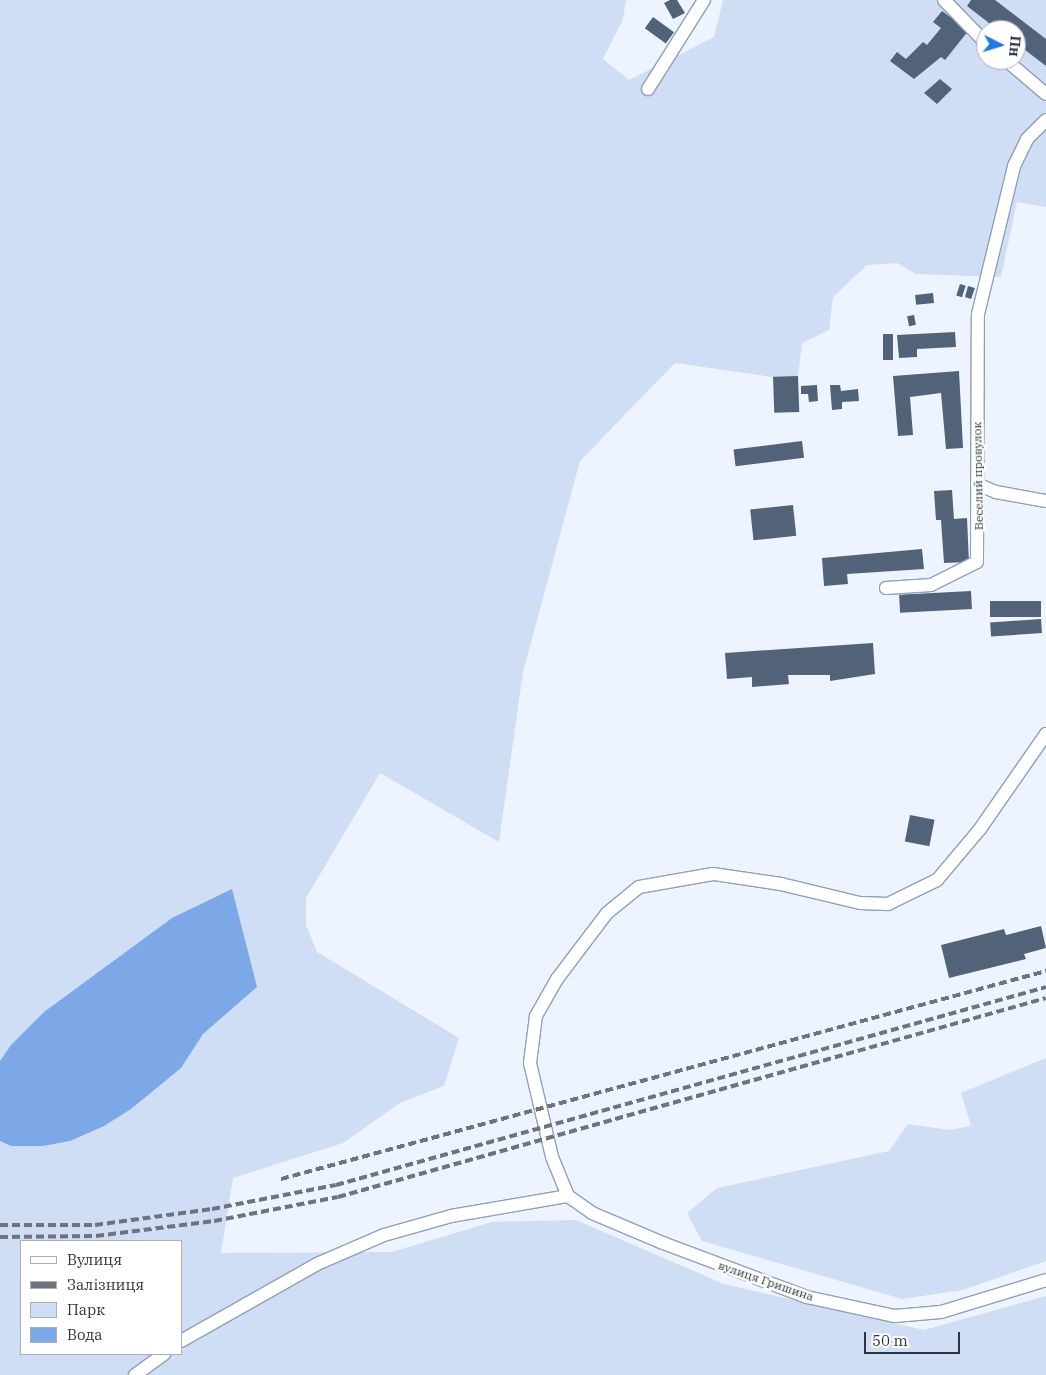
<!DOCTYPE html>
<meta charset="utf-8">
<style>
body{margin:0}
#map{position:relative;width:1046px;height:1375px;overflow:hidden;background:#edf4ff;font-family:"IBM Plex Serif",serif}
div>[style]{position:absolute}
.green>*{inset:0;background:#cfdef4}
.water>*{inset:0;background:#7da8e7}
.building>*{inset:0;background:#526278;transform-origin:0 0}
.roads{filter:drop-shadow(1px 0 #8fa0b9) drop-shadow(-1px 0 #8fa0b9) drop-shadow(0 1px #8fa0b9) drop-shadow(0 -1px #8fa0b9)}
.minor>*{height:12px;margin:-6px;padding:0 6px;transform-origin:6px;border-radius:6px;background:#fff}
.rail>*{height:4px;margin-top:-2px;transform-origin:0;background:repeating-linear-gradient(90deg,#6d747e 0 8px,transparent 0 12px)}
span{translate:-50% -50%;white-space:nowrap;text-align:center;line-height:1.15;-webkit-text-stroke:5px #fff;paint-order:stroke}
.street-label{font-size:12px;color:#2e353f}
.legend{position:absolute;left:20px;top:1240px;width:162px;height:115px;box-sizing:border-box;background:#fff;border:1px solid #abaeb2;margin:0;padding:6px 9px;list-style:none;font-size:15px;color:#2e353f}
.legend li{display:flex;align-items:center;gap:10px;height:25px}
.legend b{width:25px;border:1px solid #abaeb2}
.north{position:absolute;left:976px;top:20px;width:50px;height:50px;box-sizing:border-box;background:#fff;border:1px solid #abaeb2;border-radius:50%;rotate:95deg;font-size:14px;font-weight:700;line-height:20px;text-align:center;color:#2e353f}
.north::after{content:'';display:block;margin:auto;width:18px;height:22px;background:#2777e2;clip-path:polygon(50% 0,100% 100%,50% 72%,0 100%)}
.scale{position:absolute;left:864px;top:1332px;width:96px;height:22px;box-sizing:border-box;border:2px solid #2e353f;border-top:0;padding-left:6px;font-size:15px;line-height:18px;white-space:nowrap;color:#2e353f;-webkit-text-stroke:4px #fff;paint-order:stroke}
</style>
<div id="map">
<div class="green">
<i style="clip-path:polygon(evenodd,0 0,626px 0,623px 19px,603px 59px,629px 80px,714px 37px,723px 0,1046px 0,1046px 207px,1017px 202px,1001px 277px,916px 274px,897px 263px,867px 265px,833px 297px,829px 330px,802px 343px,798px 376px,773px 377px,675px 363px,580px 461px,523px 672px,499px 842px,380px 773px,306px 898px,306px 925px,317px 952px,459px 1038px,444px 1086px,400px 1103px,343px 1143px,233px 1178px,221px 1253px,392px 1252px,492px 1222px,576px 1220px,724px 1284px,924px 1330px,1046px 1296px,1046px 1375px,0 1375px,0 0,986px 30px,1016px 30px,1016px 60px,986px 60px,986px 30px,0 0,21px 1241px,181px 1241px,181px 1354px,21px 1354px,21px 1241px)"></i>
<i style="clip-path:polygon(1046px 1058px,1046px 1261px,963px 1290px,902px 1299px,702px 1241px,687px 1213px,717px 1188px,889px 1151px,908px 1124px,949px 1130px,971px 1126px,961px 1093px)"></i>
</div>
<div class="water">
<i style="clip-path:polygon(232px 889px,257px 987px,203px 1034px,181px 1068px,131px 1109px,104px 1126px,70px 1141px,43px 1146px,11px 1146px,0 1141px,0 1061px,11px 1045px,44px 1012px,172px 918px)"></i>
</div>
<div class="building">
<i style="clip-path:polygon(670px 0,677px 0,685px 13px,673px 19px,664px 3px)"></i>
<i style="clip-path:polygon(971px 0,995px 0,1046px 39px,1046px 66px,1016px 43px,1016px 30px,998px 30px,967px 6px)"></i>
<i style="clip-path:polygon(942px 11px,969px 30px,945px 60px,941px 57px,914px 79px,890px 61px,897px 52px,906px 59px,923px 42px,927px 45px,941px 28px,933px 22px)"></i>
<i style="left:653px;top:17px;width:26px;height:14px;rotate:36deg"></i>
<i style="clip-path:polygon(940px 79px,952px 89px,937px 104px,924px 93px)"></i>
<i style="left:960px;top:284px;width:6px;height:12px;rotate:18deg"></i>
<i style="clip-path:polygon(968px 286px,975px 288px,971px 299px,965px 297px)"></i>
<i style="left:933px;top:293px;width:10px;height:18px;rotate:84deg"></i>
<i style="left:914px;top:315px;width:10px;height:7px;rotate:79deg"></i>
<i style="clip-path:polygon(955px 332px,956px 347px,917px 349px,917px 357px,899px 358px,897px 335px)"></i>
<i style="left:883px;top:334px;width:10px;height:26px"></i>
<i style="clip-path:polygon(959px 371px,963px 448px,946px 449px,941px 393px,910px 397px,913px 435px,898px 436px,893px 376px)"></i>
<i style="left:798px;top:376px;width:36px;height:25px;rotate:88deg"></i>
<i style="clip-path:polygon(817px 385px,818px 401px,809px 402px,808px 394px,801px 394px,801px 386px)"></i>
<i style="clip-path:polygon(830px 385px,840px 385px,841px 391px,858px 389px,859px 401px,842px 402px,842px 409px,832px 410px)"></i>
<i style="left:802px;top:441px;width:17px;height:69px;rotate:83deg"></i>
<i style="clip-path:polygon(952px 490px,954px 519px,967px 518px,969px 562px,944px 563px,941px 520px,936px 520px,934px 491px)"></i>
<i style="left:793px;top:505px;width:31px;height:43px;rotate:84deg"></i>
<i style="clip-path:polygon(922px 549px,924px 569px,847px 574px,848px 584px,824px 586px,822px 558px)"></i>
<i style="left:971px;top:591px;width:18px;height:72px;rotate:87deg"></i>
<i style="left:1041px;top:601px;width:16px;height:51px;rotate:90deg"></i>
<i style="left:1041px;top:619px;width:14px;height:51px;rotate:86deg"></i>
<i style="clip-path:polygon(873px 643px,875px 674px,830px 681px,830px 675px,788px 675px,789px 684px,752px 687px,752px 677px,727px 679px,725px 653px)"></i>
<i style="left:910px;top:815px;width:25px;height:27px;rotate:11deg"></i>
<i style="clip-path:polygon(1041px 926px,1046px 948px,1024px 954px,1026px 959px,949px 978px,941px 945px,1004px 929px,1006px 935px)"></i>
</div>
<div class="roads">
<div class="minor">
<i style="left:944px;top:0;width:60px;rotate:45.7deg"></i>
<i style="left:1006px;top:60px;width:52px;rotate:40.4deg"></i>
<i style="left:648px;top:89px;width:105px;rotate:-57.8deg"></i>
<i style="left:977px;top:484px;width:21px;rotate:23deg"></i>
<i style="left:996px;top:492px;width:51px;rotate:10.2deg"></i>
<i style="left:886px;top:588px;width:45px;rotate:-3.8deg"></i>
<i style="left:931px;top:585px;width:51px;rotate:-26.6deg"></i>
<i style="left:977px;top:562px;width:248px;rotate:-89.8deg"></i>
<i style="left:978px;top:314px;width:152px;rotate:-76.3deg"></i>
<i style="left:1014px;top:166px;width:30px;rotate:-64deg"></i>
<i style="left:1027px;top:139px;width:27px;rotate:-45deg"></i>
<i style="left:1046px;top:734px;width:116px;rotate:124.8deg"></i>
<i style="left:980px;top:829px;width:67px;rotate:130.1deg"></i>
<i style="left:937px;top:880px;width:55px;rotate:153.9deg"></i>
<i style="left:888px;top:904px;width:28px;rotate:-178deg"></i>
<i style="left:860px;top:903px;width:81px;rotate:-166.5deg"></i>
<i style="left:781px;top:884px;width:69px;rotate:-171.6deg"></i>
<i style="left:713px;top:874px;width:75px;rotate:170deg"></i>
<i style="left:639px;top:887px;width:41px;rotate:140.9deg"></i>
<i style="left:607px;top:913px;width:83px;rotate:127.1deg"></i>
<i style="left:557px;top:979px;width:43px;rotate:119.6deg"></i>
<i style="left:536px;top:1016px;width:47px;rotate:97.3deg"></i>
<i style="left:530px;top:1063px;width:97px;rotate:76.8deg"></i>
<i style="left:552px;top:1157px;width:42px;rotate:67.7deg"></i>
<i style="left:568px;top:1196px;width:29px;rotate:35deg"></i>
<i style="left:592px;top:1213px;width:77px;rotate:22.9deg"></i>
<i style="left:663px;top:1243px;width:154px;rotate:20.6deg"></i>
<i style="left:807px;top:1297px;width:90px;rotate:12.2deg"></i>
<i style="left:895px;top:1316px;width:46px;rotate:-5deg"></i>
<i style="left:941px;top:1312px;width:110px;rotate:-16.9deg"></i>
<i style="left:181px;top:1341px;width:156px;rotate:-29.5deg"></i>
<i style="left:317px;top:1264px;width:73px;rotate:-23.4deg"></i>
<i style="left:384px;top:1235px;width:70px;rotate:-15.8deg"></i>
<i style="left:451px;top:1216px;width:119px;rotate:-9.7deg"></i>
<i style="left:135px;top:1375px;width:36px;rotate:-36deg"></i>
</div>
</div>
<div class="rail">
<i style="left:281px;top:1179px;width:793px;rotate:-15.21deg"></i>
<i style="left:0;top:1225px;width:95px"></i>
<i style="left:95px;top:1225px;width:118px;rotate:-7.8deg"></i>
<i style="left:212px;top:1209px;width:126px;rotate:-11deg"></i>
<i style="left:336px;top:1185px;width:737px;rotate:-15.58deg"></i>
<i style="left:0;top:1237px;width:96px;rotate:-0.6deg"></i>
<i style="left:96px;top:1236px;width:119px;rotate:-7.2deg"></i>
<i style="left:214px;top:1221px;width:126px;rotate:-11deg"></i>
<i style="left:338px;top:1197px;width:735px;rotate:-15.7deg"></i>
</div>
<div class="street-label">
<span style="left:978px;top:476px;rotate:-91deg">Веселий провулок</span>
<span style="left:766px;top:1281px;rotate:19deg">вулиця Гришина</span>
</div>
<ul class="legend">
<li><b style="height:6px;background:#fff"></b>Вулиця</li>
<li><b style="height:6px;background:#6d747e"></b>Залізниця</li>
<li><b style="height:14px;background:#cfdef4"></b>Парк</li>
<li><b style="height:14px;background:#7da8e7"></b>Вода</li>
</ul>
<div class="north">Пн</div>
<div class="scale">50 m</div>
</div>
